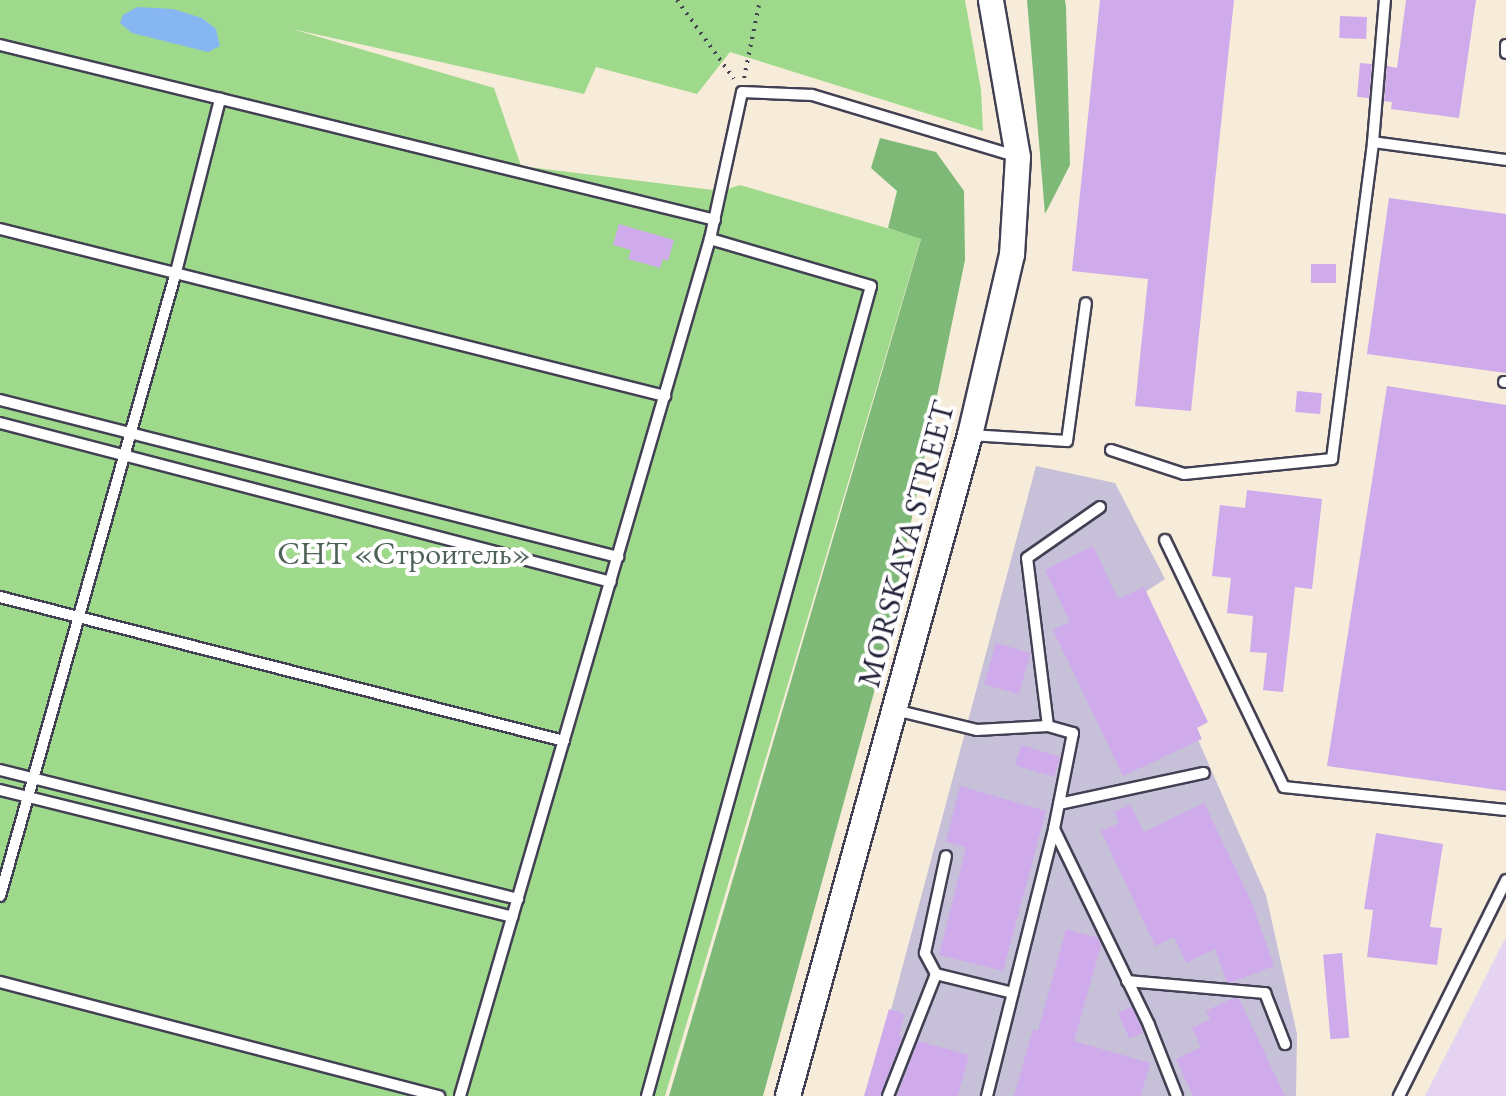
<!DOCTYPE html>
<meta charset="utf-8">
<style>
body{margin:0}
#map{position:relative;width:1506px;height:1096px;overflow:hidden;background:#f6ecd9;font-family:"EB Garamond",serif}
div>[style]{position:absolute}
.built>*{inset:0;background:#e5d3f1}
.industrial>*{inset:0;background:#c7c0d9}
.green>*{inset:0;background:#9fd98c}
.forest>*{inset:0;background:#7fb978}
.water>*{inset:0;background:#86b7f2}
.building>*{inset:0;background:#cfabec;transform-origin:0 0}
.path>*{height:4px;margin-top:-2px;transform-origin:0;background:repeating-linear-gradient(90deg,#424053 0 2px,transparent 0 8px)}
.roads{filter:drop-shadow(2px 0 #424053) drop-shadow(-2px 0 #424053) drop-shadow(0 2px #424053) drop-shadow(0 -2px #424053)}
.service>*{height:10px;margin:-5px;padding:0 5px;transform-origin:5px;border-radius:5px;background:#fff}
.tertiary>*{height:24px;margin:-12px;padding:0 12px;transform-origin:12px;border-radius:12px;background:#fff}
span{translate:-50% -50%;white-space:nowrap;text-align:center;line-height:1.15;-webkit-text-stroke:8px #fff;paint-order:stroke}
.street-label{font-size:32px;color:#22223b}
.park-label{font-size:32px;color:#4e6257}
</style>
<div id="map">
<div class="built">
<i style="clip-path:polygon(1506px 937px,1506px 1096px,1425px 1096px)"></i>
</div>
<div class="industrial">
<i style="clip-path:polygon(1036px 466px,1115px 483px,1165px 579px,1136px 598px,1266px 895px,1297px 1034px,1296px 1096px,868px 1096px)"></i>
</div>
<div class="green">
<i style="clip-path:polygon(0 0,965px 0,981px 90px,983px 131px,730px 52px,697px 94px,596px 67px,584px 94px,292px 29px,494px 88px,521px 166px,721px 191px,740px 185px,921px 238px,665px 1096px,0 1096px)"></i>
</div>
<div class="forest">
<i style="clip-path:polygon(1027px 0,1065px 0,1066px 7px,1070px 165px,1045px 214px)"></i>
<i style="clip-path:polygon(880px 138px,936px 152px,964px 191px,965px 260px,881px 667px,763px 1096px,669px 1096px,921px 239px,888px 228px,897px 191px,871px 168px)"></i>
</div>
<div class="water">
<i style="clip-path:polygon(137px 7px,173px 9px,202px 18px,216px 29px,220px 46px,208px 52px,132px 33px,120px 23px,123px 15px)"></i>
</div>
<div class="building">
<i style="clip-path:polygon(1100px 0,1234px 0,1191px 411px,1135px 406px,1148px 279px,1072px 271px)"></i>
<i style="clip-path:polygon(1406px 0,1476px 0,1459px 118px,1391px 109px,1392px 102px,1384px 101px,1387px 66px,1397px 68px)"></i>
<i style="left:1340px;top:16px;width:27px;height:22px;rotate:2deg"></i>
<i style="left:1360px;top:63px;width:12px;height:34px;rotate:5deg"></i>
<i style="clip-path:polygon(1389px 198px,1506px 214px,1506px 373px,1367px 354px)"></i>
<i style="clip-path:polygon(619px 224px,674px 240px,668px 261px,663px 259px,660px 268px,628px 259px,631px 250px,613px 245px)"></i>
<i style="left:1311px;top:264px;width:25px;height:19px"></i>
<i style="clip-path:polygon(1387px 386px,1506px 405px,1506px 791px,1327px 766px)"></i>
<i style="left:1297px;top:391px;width:25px;height:21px;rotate:5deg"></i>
<i style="clip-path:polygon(1247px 490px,1322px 499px,1312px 589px,1295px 587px,1283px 692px,1263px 690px,1267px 653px,1250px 652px,1253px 616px,1227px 613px,1231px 578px,1212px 576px,1220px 505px,1245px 508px)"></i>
<i style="clip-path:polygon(1093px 546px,1118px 599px,1144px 587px,1208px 722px,1197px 728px,1202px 739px,1123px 776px,1053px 630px,1070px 622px,1045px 570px)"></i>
<i style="left:996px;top:643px;width:36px;height:43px;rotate:16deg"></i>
<i style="left:1021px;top:745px;width:41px;height:21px;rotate:17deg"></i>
<i style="clip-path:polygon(960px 786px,1046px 811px,1003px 971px,939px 955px,966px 847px,946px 842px)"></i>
<i style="clip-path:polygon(1204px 803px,1251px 901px,1274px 966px,1232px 982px,1227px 982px,1215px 949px,1186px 963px,1174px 937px,1155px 946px,1101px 831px,1119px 823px,1114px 812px,1130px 805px,1144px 832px)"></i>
<i style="clip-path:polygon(1376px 833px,1443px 844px,1430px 927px,1442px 928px,1437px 965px,1367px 957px,1373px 910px,1364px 909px)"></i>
<i style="clip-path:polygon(1066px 929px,1098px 938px,1101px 945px,1074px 1041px,1150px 1063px,1141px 1096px,1014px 1096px,1033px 1029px,1038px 1031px)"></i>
<i style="left:1342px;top:953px;width:85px;height:19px;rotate:85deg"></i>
<i style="clip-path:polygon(1233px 998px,1239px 999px,1285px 1096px,1193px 1096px,1176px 1059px,1201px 1047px,1192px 1028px,1210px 1019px,1206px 1011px)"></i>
<i style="left:1132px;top:1007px;width:28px;height:15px;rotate:67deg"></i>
<i style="clip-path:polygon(889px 1009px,905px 1014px,899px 1036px,902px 1037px,880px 1096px,864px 1096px)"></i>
<i style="clip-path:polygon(918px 1041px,969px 1055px,958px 1096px,897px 1096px)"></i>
</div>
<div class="path">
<i style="left:677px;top:0;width:97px;rotate:54.2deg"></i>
<i style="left:744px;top:78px;width:80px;rotate:-78.4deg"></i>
</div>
<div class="roads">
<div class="service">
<i style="left:0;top:45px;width:736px;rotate:13.75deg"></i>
<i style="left:1506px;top:45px;width:8px;rotate:90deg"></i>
<i style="left:1373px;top:142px;width:143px;rotate:-85.2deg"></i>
<i style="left:0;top:229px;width:686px;rotate:14.1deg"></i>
<i style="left:1504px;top:382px;width:2px"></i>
<i style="left:0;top:400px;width:638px;rotate:14.25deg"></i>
<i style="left:0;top:423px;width:631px;rotate:14.59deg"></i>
<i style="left:970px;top:435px;width:97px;rotate:3.5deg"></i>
<i style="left:1067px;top:441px;width:139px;rotate:-82.2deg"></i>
<i style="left:1111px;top:450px;width:77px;rotate:18.2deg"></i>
<i style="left:1184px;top:474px;width:149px;rotate:-5.8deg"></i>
<i style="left:1332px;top:459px;width:320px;rotate:-82.6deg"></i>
<i style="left:1373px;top:142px;width:134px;rotate:7.7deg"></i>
<i style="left:1165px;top:540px;width:274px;rotate:64.3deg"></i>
<i style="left:1284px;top:787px;width:223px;rotate:5.9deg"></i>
<i style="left:0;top:597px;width:582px;rotate:14.32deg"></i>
<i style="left:895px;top:710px;width:84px;rotate:13.7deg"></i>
<i style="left:977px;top:730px;width:71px;rotate:-3.2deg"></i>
<i style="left:1048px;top:726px;width:26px;rotate:16deg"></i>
<i style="left:1073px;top:733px;width:98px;rotate:101.2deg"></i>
<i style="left:1054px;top:829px;width:218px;rotate:64.1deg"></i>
<i style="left:1149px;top:1025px;width:76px;rotate:68.5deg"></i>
<i style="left:1048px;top:726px;width:169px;rotate:-97.1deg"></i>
<i style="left:1027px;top:558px;width:89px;rotate:-34.9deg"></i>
<i style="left:0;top:770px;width:534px;rotate:13.98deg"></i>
<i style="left:0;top:790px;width:528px;rotate:13.9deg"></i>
<i style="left:1059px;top:804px;width:148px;rotate:-12.1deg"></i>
<i style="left:0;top:896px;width:648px;rotate:-74.25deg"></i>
<i style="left:176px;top:272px;width:179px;rotate:-75.7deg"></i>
<i style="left:936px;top:974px;width:24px;rotate:-118deg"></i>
<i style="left:925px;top:953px;width:99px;rotate:-77.8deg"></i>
<i style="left:1127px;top:981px;width:139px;rotate:5deg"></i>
<i style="left:1265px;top:993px;width:55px;rotate:68.6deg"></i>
<i style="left:0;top:982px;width:454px;rotate:14.6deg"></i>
<i style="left:460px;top:1096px;width:893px;rotate:-73.74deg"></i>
<i style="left:710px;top:239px;width:150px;rotate:-77.7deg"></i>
<i style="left:742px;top:92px;width:70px;rotate:2.5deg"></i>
<i style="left:812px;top:95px;width:212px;rotate:16.7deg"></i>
<i style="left:647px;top:1096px;width:840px;rotate:-74.54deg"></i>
<i style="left:871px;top:286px;width:168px;rotate:-163.7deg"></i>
<i style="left:888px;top:1096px;width:131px;rotate:-68.5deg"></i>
<i style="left:936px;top:974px;width:79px;rotate:13.9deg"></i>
<i style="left:987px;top:1096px;width:275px;rotate:-75.9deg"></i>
<i style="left:1399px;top:1096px;width:241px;rotate:-63.6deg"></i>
</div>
<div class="tertiary">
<i style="left:788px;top:1096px;width:686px;rotate:-74.61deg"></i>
<i style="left:970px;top:435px;width:185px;rotate:-76.9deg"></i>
<i style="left:1012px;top:255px;width:98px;rotate:-86.5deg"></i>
<i style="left:1018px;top:157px;width:159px;rotate:-99.8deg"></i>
</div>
</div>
<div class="street-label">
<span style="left:906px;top:544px;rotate:-75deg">MORSKAYA STREET</span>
</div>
<div class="park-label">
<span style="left:404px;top:553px">СНТ «Строитель»</span>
</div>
</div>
